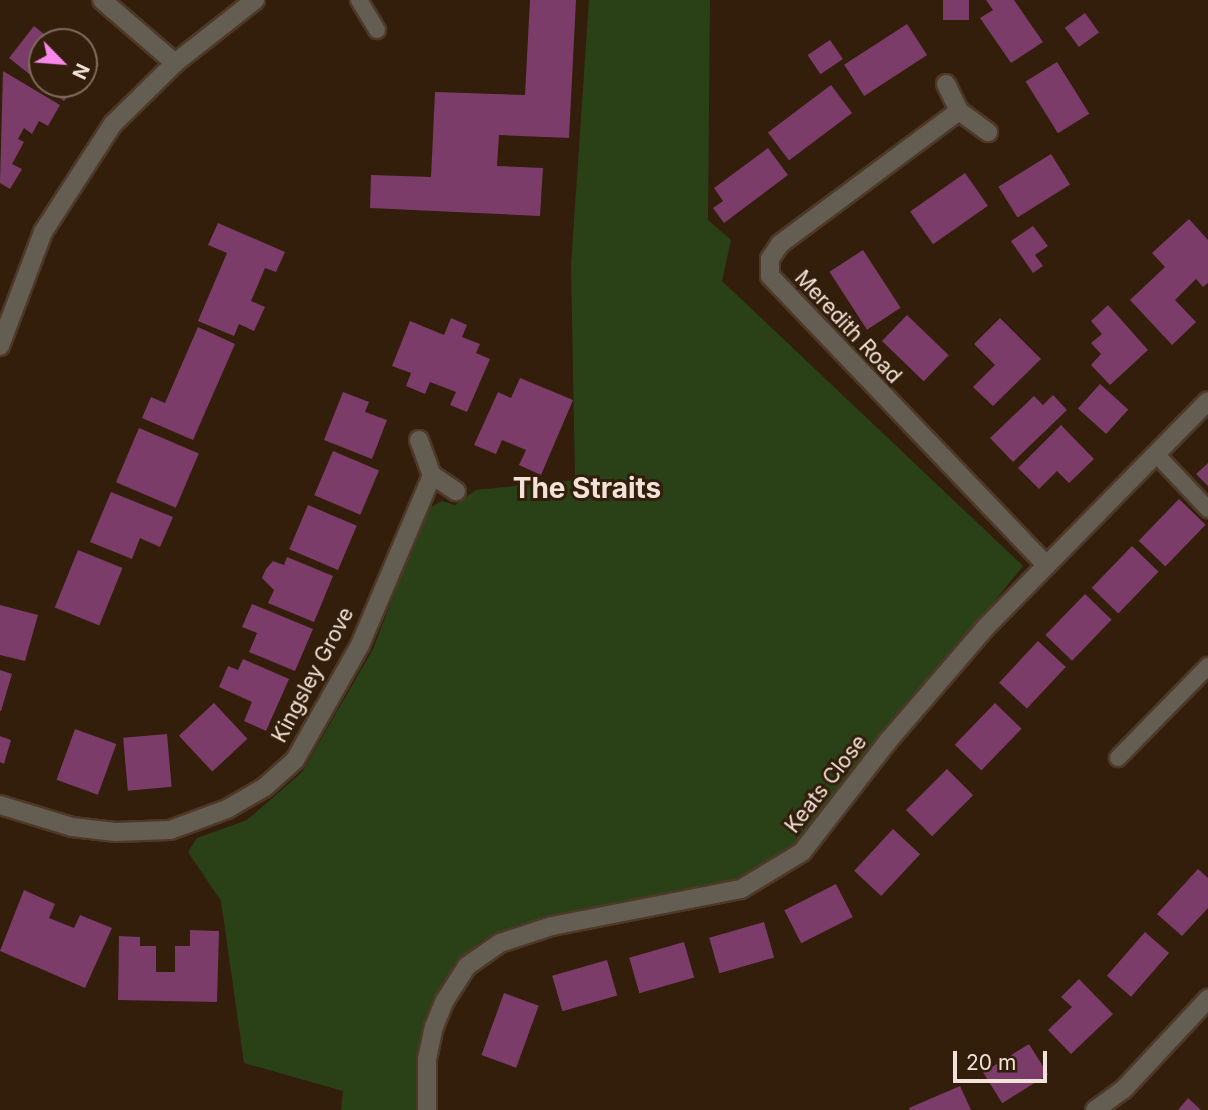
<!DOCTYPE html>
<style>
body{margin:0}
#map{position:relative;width:1208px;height:1110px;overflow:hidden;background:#331d0b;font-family:Inter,sans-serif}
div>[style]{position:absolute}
.green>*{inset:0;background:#2a4118}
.building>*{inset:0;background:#7b3c69;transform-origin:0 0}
.roads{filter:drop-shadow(2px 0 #4e3928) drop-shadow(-2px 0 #4e3928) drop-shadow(0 2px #4e3928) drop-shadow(0 -2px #4e3928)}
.lane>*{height:16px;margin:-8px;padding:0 8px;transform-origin:8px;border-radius:8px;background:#645d52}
.street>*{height:18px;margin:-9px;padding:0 9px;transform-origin:9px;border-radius:9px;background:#645d52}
span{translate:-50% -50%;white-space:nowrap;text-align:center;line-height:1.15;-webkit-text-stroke:6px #331d0b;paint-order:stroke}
.street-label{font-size:21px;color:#f2e3d8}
.district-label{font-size:28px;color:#f2e3d8;font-weight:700}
.north{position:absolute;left:28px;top:28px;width:70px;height:70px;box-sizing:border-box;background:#331d0b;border:2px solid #7f6c5d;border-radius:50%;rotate:115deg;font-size:19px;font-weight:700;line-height:28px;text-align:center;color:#f2e3d8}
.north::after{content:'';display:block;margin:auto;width:24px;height:32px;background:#f888e9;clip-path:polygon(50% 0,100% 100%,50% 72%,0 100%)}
.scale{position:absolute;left:953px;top:1051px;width:94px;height:32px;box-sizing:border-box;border:4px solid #f2e3d8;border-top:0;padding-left:9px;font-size:21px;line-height:24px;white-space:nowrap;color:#f2e3d8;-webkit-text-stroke:5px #331d0b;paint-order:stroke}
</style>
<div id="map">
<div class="green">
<i style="clip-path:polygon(589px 0,710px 0,708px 220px,731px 240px,722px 281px,1023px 566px,794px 849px,734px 881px,578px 911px,481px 941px,454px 965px,418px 1049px,417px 1110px,341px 1110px,343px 1091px,244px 1063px,221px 901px,188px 852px,197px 838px,247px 820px,302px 772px,373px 649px,426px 510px,442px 501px,455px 505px,476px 490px,575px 480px,571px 265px)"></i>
</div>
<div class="building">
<i style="clip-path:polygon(530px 0,576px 0,569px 138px,499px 135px,497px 166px,543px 168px,540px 216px,370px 208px,371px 175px,431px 177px,435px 92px,525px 95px)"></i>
<i style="left:943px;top:0;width:26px;height:20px"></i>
<i style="clip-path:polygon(986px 0,1014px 0,1043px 42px,1011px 63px,980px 18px,993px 10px)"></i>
<i style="left:1085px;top:13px;width:24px;height:25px;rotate:54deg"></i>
<i style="left:907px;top:24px;width:37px;height:75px;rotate:57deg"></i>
<i style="clip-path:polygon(34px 26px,54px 42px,42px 42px,42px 84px,9px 58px)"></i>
<i style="left:830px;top:40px;width:23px;height:27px;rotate:56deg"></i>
<i style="left:1057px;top:62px;width:61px;height:37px;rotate:58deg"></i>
<i style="clip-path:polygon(3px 71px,60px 105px,48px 126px,39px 121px,32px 134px,24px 128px,18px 139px,24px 142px,12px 164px,22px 169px,10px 189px,0 183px)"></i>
<i style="clip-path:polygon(42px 84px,78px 84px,64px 101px)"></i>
<i style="left:831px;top:85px;width:35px;height:79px;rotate:53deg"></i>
<i style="clip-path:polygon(768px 148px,788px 175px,724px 223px,713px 208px,723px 201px,714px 188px)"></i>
<i style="left:1051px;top:154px;width:36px;height:62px;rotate:58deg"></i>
<i style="left:965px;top:173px;width:40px;height:67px;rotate:55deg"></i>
<i style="clip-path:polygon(1189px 219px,1208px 240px,1208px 283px,1203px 287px,1196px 279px,1175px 300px,1196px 322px,1172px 345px,1130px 300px,1165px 267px,1152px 253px)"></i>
<i style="clip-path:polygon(218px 223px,285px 252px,276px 272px,265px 268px,251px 301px,265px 307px,254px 331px,239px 324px,234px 336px,198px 321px,227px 253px,208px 245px)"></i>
<i style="clip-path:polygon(1033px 226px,1048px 246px,1035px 255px,1043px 266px,1033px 273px,1011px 241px)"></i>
<i style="left:863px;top:250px;width:69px;height:40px;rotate:57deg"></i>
<i style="clip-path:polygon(1108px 305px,1148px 350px,1110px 385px,1091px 365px,1101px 354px,1091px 343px,1102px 334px,1091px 321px)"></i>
<i style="left:907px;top:315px;width:58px;height:36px;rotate:44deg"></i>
<i style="clip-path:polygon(451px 318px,467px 325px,462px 337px,480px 344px,476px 353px,490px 359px,467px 412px,450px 405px,456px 392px,430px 382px,425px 394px,406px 386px,411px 373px,392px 366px,410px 321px,444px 335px)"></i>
<i style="clip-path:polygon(1000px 318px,1041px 359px,993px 406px,973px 387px,995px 365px,974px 344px)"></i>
<i style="clip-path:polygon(198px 327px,235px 344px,193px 440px,142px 418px,151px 397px,165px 403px)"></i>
<i style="clip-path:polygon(520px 378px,573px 400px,541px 475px,519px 465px,526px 450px,502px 440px,496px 454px,474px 445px,498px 392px,511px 398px)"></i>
<i style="left:1100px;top:384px;width:38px;height:33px;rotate:42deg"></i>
<i style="clip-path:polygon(343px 392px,369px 402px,365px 412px,387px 420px,372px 459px,324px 440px)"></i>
<i style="clip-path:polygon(1053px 395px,1067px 410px,1013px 462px,990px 438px,1034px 396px,1043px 405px)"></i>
<i style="clip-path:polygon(1061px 425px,1094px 459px,1069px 483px,1057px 471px,1039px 489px,1018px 468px)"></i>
<i style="left:139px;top:428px;width:65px;height:59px;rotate:23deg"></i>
<i style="left:333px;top:451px;width:50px;height:48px;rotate:23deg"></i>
<i style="clip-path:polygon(1208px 463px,1208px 486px,1196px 474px)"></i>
<i style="clip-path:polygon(111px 492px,173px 517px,160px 547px,140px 538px,132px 559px,90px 542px)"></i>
<i style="left:1179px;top:499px;width:37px;height:58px;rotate:44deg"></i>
<i style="left:308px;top:505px;width:53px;height:48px;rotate:23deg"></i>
<i style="left:1132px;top:546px;width:37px;height:58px;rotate:44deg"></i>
<i style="left:78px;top:550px;width:48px;height:62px;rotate:22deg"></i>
<i style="clip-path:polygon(287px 557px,333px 576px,314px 622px,268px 603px,274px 590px,262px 578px,266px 569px,273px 561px,284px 565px)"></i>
<i style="left:1085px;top:594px;width:37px;height:57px;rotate:44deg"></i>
<i style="clip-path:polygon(252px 604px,313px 629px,295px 671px,249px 652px,257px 633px,242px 627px)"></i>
<i style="clip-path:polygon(0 605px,38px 615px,25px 661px,0 655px)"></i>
<i style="left:1038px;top:641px;width:38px;height:57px;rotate:43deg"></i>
<i style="clip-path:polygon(243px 659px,289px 679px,266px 731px,244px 721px,252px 702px,219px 687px,228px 666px,238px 670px)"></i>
<i style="clip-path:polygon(0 670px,12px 674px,1px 711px,0 711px)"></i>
<i style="left:214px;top:703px;width:49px;height:48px;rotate:47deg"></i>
<i style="left:995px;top:703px;width:37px;height:58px;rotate:44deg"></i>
<i style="left:75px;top:729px;width:44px;height:54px;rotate:20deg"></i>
<i style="left:167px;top:734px;width:53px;height:44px;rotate:85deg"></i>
<i style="clip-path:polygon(0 736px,11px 740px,4px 764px,0 762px)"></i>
<i style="left:947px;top:769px;width:37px;height:58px;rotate:45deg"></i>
<i style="left:893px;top:829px;width:37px;height:57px;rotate:43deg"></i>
<i style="clip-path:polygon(1198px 869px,1208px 878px,1208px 908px,1182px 936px,1157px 914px)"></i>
<i style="left:836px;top:884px;width:37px;height:58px;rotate:63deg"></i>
<i style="clip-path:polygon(24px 890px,55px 904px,49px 918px,74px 928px,80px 915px,112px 928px,85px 988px,0 951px)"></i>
<i style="left:764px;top:922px;width:37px;height:57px;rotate:74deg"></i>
<i style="clip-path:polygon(190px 930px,219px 931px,217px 1002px,118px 1000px,119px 936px,140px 937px,140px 946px,156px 946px,156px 972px,175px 972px,175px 946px,190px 946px)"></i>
<i style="left:1145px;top:932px;width:32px;height:58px;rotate:41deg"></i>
<i style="left:684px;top:942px;width:37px;height:57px;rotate:74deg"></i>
<i style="left:607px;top:960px;width:37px;height:57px;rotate:74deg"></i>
<i style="clip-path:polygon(1079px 979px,1113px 1014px,1071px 1054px,1048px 1030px,1072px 1007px,1061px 997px)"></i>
<i style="left:504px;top:993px;width:37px;height:66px;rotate:20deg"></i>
<i style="left:1029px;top:1044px;width:36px;height:54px;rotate:58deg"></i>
<i style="clip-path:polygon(960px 1086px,971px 1110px,910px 1110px,909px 1108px)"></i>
<i style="clip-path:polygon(1188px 1098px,1201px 1110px,1178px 1110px)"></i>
</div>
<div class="roads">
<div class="lane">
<i style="left:359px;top:0;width:35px;rotate:59deg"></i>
<i style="left:1156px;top:454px;width:76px;rotate:46.6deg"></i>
<i style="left:1118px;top:758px;width:129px;rotate:-45.6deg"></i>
</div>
<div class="street">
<i style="left:102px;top:0;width:96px;rotate:40.8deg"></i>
<i style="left:946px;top:84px;width:30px;rotate:64deg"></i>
<i style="left:959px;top:111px;width:36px;rotate:36deg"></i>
<i style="left:959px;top:111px;width:223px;rotate:143.4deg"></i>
<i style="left:780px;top:244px;width:18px;rotate:124deg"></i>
<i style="left:770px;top:259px;width:17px;rotate:90deg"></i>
<i style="left:770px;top:276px;width:398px;rotate:46.3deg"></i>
<i style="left:0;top:346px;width:122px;rotate:-69.3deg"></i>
<i style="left:43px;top:232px;width:129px;rotate:-57.1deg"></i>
<i style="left:113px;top:124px;width:87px;rotate:-44.5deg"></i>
<i style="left:175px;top:63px;width:102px;rotate:-38.2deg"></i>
<i style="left:419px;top:440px;width:37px;rotate:70deg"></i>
<i style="left:432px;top:475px;width:29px;rotate:34deg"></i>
<i style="left:0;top:805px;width:75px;rotate:17deg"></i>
<i style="left:72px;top:827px;width:44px;rotate:6.5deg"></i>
<i style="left:116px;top:832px;width:54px;rotate:-2.1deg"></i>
<i style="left:170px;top:830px;width:61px;rotate:-20.2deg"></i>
<i style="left:227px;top:809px;width:44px;rotate:-30.1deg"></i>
<i style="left:265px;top:787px;width:40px;rotate:-42deg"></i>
<i style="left:295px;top:760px;width:132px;rotate:-60.5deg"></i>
<i style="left:360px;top:645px;width:185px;rotate:-67deg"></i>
<i style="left:427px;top:1110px;width:51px;rotate:-90deg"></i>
<i style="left:427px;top:1059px;width:33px;rotate:-78deg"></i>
<i style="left:434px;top:1027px;width:27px;rotate:-68deg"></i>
<i style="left:444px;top:1002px;width:43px;rotate:-57.4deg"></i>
<i style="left:467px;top:966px;width:40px;rotate:-34.9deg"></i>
<i style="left:500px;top:943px;width:55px;rotate:-18.1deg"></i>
<i style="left:552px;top:926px;width:193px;rotate:-11.1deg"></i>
<i style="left:741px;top:889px;width:71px;rotate:-31.2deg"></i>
<i style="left:802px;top:852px;width:140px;rotate:-52.2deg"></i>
<i style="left:888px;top:741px;width:152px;rotate:-49.3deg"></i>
<i style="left:987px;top:626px;width:315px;rotate:-45.5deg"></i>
<i style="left:1095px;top:1110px;width:34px;rotate:-36deg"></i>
<i style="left:1123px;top:1090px;width:125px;rotate:-47deg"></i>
</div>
</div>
<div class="street-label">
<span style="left:848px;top:327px;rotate:47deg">Meredith Road</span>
<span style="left:313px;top:675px;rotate:-62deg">Kingsley Grove</span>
<span style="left:826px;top:784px;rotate:-52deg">Keats Close</span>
</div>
<div class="district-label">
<span style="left:587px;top:488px">The Straits</span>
</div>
<div class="north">N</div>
<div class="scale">20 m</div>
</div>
